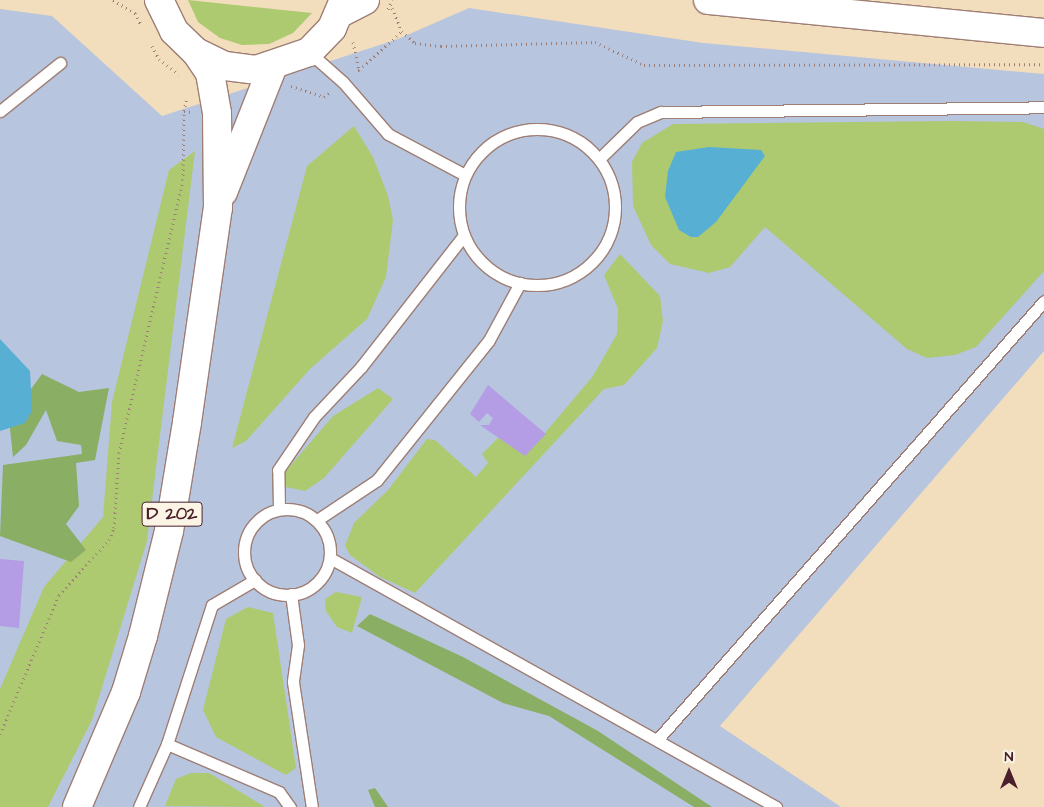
<!DOCTYPE html>
<style>
body{margin:0}
#map{position:relative;width:1044px;height:807px;overflow:hidden;background:#f2ddbd;font-family:"Architects Daughter",sans-serif}
div>[style]{position:absolute}
.industrial>*{inset:0;background:#b7c5de}
.green>*{inset:0;background:#adca71}
.forest>*{inset:0;background:#8aae63}
.water>*{inset:0;background:#57afd4}
.building>*{inset:0;background:#b59de6}
.path>*{height:3px;margin-top:-1.5px;transform-origin:0;background:repeating-linear-gradient(90deg,#9e7e74 0 1px,transparent 0 5px)}
.roads{filter:drop-shadow(1px 0 #9e7e74) drop-shadow(-1px 0 #9e7e74) drop-shadow(0 1px #9e7e74) drop-shadow(0 -1px #9e7e74)}
.service>*{height:11px;margin:-5.5px;padding:0 5.5px;transform-origin:5.5px;border-radius:5.5px;background:#fff}
.service>.ring{margin:-5.5px;padding:0;box-sizing:content-box;background:none;border:11px solid #fff;border-radius:50%}
.secondary>*{height:28px;margin:-14px;padding:0 14px;transform-origin:14px;border-radius:14px;background:#fff}
.primary>*{height:28px;margin:-14px;padding:0 14px;transform-origin:14px;border-radius:14px;background:#fff}
span{translate:-50% -50%;white-space:nowrap;text-align:center;line-height:1.15;-webkit-text-stroke:4px #fcf5e5;paint-order:stroke}
.shield-label span{padding:1px 4px;background:#fcf5e5;border:1px solid;border-radius:4px;-webkit-text-stroke-width:0}
.shield-label{font-size:18px;color:#4a1f2b;font-weight:700}
.north{position:absolute;left:984px;top:747px;width:50px;height:50px;-webkit-text-stroke:4px #fcf5e5;paint-order:stroke;rotate:0deg;font-size:14px;font-weight:700;line-height:20px;text-align:center;color:#4a1f2b}
.north::after{content:'';display:block;margin:auto;width:18px;height:22px;background:#4a1f2b;clip-path:polygon(50% 0,100% 100%,50% 72%,0 100%)}
</style>
<div id="map">
<div class="industrial">
<i style="clip-path:polygon(469px 8px,703px 43px,1044px 74px,1044px 351px,720px 726px,841px 807px,0 807px,0 9px,52px 16px,162px 116px,398px 39px)"></i>
</div>
<div class="green">
<i style="clip-path:polygon(188px 0,312px 13px,293px 33px,269px 44px,242px 45px,220px 38px,198px 22px)"></i>
<i style="clip-path:polygon(952px 121px,1023px 122px,1044px 129px,1044px 271px,976px 347px,955px 355px,927px 358px,907px 349px,765px 227px,730px 267px,709px 273px,670px 264px,651px 245px,633px 206px,632px 162px,642px 143px,673px 124px)"></i>
<i style="clip-path:polygon(354px 126px,373px 157px,388px 196px,393px 220px,386px 277px,367px 319px,310px 369px,246px 441px,232px 448px,307px 166px)"></i>
<i style="clip-path:polygon(195px 151px,147px 541px,92px 720px,48px 807px,0 807px,0 689px,44px 587px,103px 517px,112px 402px,169px 170px)"></i>
<i style="clip-path:polygon(620px 254px,660px 296px,663px 321px,657px 348px,624px 385px,604px 389px,415px 593px,380px 577px,350px 555px,345px 546px,354px 523px,388px 490px,427px 439px,435px 440px,476px 477px,488px 463px,482px 454px,500px 436px,545px 433px,593px 376px,617px 334px,618px 309px,604px 275px)"></i>
<i style="clip-path:polygon(378px 388px,393px 399px,324px 478px,305px 491px,286px 487px,286px 471px,333px 416px)"></i>
<i style="clip-path:polygon(336px 592px,362px 597px,352px 633px,337px 627px,326px 611px,325px 599px)"></i>
<i style="clip-path:polygon(248px 607px,273px 613px,296px 768px,286px 775px,216px 737px,203px 710px,226px 619px)"></i>
<i style="clip-path:polygon(191px 773px,209px 773px,265px 807px,165px 806px,176px 779px)"></i>
</div>
<div class="forest">
<i style="clip-path:polygon(42px 374px,79px 392px,109px 388px,95px 460px,76px 463px,79px 506px,66px 524px,86px 550px,71px 562px,0 536px,3px 465px,82px 454px,81px 445px,57px 441px,46px 410px,26px 445px,13px 457px,9px 419px)"></i>
<i style="clip-path:polygon(370px 614px,463px 657px,598px 731px,712px 807px,694px 807px,549px 716px,503px 703px,357px 626px)"></i>
<i style="clip-path:polygon(375px 788px,388px 807px,375px 807px,368px 790px)"></i>
</div>
<div class="water">
<i style="clip-path:polygon(709px 147px,761px 150px,765px 156px,716px 222px,698px 237px,691px 237px,679px 230px,665px 197px,668px 171px,676px 152px)"></i>
<i style="clip-path:polygon(0 339px,30px 371px,32px 411px,25px 423px,0 431px)"></i>
</div>
<div class="building">
<i style="clip-path:polygon(488px 385px,546px 434px,525px 456px,480px 425px,489px 425px,493px 418px,487px 413px,479px 422px,470px 414px)"></i>
<i style="clip-path:polygon(0 559px,24px 561px,19px 628px,0 626px)"></i>
</div>
<div class="path">
<i style="left:113px;top:0;width:26px;rotate:31deg"></i>
<i style="left:135px;top:13px;width:13px;rotate:63deg"></i>
<i style="left:392px;top:8px;width:25px;rotate:67deg"></i>
<i style="left:402px;top:31px;width:18px;rotate:43deg"></i>
<i style="left:415px;top:43px;width:26px;rotate:7deg"></i>
<i style="left:441px;top:46px;width:154px;rotate:-1.5deg"></i>
<i style="left:595px;top:42px;width:54px;rotate:25.1deg"></i>
<i style="left:644px;top:65px;width:400px;rotate:-0.1deg"></i>
<i style="left:388px;top:9px;width:10px;rotate:-61deg"></i>
<i style="left:353px;top:42px;width:29px;rotate:78deg"></i>
<i style="left:359px;top:70px;width:4px;rotate:153deg"></i>
<i style="left:152px;top:46px;width:15px;rotate:62deg"></i>
<i style="left:159px;top:59px;width:25px;rotate:37deg"></i>
<i style="left:359px;top:70px;width:58px;rotate:-42.2deg"></i>
<i style="left:291px;top:86px;width:35px;rotate:18deg"></i>
<i style="left:324px;top:97px;width:9px;rotate:-36deg"></i>
<i style="left:184px;top:111px;width:14px;rotate:-78deg"></i>
<i style="left:0;top:734px;width:151px;rotate:-67deg"></i>
<i style="left:59px;top:595px;width:74px;rotate:-47.7deg"></i>
<i style="left:109px;top:540px;width:13px;rotate:-67deg"></i>
<i style="left:114px;top:528px;width:75px;rotate:-86.2deg"></i>
<i style="left:119px;top:453px;width:280px;rotate:-76.8deg"></i>
<i style="left:183px;top:180px;width:69px;rotate:-89.2deg"></i>
<i style="left:184px;top:111px;width:8px;rotate:7deg"></i>
</div>
<div class="roads">
<div class="service">
<i style="left:309px;top:52px;width:45px;rotate:41.4deg"></i>
<i style="left:343px;top:82px;width:69px;rotate:49.1deg"></i>
<i style="left:388px;top:134px;width:87px;rotate:28deg"></i>
<i style="left:0;top:111px;width:77px;rotate:-38.7deg"></i>
<i class="ring" style="left:459px;top:129px;width:145px;height:145px"></i>
<i style="left:599px;top:159px;width:53px;rotate:-44.2deg"></i>
<i style="left:637px;top:122px;width:26px;rotate:-23deg"></i>
<i style="left:661px;top:112px;width:383px;rotate:-0.7deg"></i>
<i class="ring" style="left:244px;top:509px;width:75px;height:75px"></i>
<i style="left:279px;top:509px;width:39px;rotate:-91deg"></i>
<i style="left:278px;top:470px;width:64px;rotate:-55.8deg"></i>
<i style="left:314px;top:417px;width:69px;rotate:-46.8deg"></i>
<i style="left:361px;top:367px;width:167px;rotate:-52deg"></i>
<i style="left:317px;top:520px;width:72px;rotate:-33.7deg"></i>
<i style="left:377px;top:480px;width:179px;rotate:-51.3deg"></i>
<i style="left:489px;top:340px;width:65px;rotate:-61.5deg"></i>
<i style="left:330px;top:558px;width:511px;rotate:29.17deg"></i>
<i style="left:291px;top:594px;width:51px;rotate:82.2deg"></i>
<i style="left:298px;top:645px;width:37px;rotate:98deg"></i>
<i style="left:293px;top:682px;width:126px;rotate:81.4deg"></i>
<i style="left:657px;top:740px;width:585px;rotate:-48.6deg"></i>
<i style="left:167px;top:744px;width:122px;rotate:23.2deg"></i>
<i style="left:279px;top:792px;width:19px;rotate:54deg"></i>
<i style="left:139px;top:807px;width:69px;rotate:-66deg"></i>
<i style="left:167px;top:744px;width:146px;rotate:-72.1deg"></i>
<i style="left:212px;top:605px;width:50px;rotate:-30.2deg"></i>
</div>
<div class="secondary">
<i style="left:708px;top:0;width:338px;rotate:5.6deg"></i>
<i style="left:340px;top:13px;width:28px;rotate:-27deg"></i>
</div>
<div class="primary">
<i style="left:159px;top:0;width:34px;rotate:64deg"></i>
<i style="left:174px;top:31px;width:30px;rotate:44deg"></i>
<i style="left:196px;top:52px;width:32px;rotate:26deg"></i>
<i style="left:225px;top:66px;width:31px;rotate:7deg"></i>
<i style="left:256px;top:70px;width:56px;rotate:-18.8deg"></i>
<i style="left:309px;top:52px;width:33px;rotate:-46deg"></i>
<i style="left:332px;top:28px;width:30px;rotate:-67deg"></i>
<i style="left:223px;top:192px;width:133px;rotate:-68.4deg"></i>
<i style="left:77px;top:807px;width:125px;rotate:-66.9deg"></i>
<i style="left:126px;top:692px;width:59px;rotate:-73.1deg"></i>
<i style="left:143px;top:636px;width:108px;rotate:-76.1deg"></i>
<i style="left:169px;top:531px;width:110px;rotate:-80.6deg"></i>
<i style="left:187px;top:422px;width:216px;rotate:-81.8deg"></i>
<i style="left:218px;top:208px;width:95px;rotate:-90.6deg"></i>
<i style="left:217px;top:113px;width:41px;rotate:-99.9deg"></i>
<i style="left:210px;top:73px;width:25px;rotate:-124deg"></i>
</div>
</div>
<div class="shield-label">
<span style="left:172px;top:514px">D 202</span>
</div>
<div class="north">N</div>
</div>
